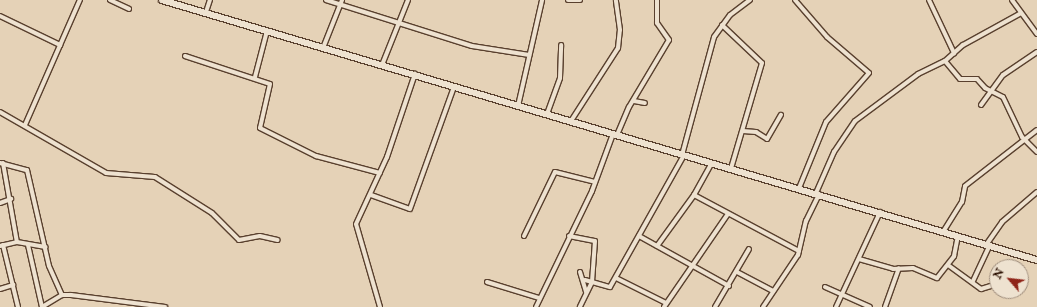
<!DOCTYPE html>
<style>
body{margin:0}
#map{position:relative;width:1037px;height:307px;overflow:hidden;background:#e5d2b7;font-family:"IM FELL Double Pica",serif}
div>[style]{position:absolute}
.roads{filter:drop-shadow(1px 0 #59402e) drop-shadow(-1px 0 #59402e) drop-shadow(0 1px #59402e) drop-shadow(0 -1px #59402e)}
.street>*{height:4px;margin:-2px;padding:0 2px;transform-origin:2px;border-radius:2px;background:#eee2d0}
.secondary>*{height:5.5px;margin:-2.75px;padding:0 2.75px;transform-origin:2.75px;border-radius:2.75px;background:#eee2d0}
span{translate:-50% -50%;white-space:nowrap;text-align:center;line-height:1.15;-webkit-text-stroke:3px #eee2d0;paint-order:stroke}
.north{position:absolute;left:989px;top:259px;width:40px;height:40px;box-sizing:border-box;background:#eee2d0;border:1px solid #a08e7d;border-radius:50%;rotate:298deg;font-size:11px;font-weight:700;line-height:16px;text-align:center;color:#2a0f00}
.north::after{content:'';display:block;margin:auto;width:14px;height:18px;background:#8f2418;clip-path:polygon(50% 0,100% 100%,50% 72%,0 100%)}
</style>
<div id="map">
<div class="roads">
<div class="street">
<i style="left:110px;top:0;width:21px;rotate:25deg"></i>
<i style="left:326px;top:0;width:153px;rotate:17.5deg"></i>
<i style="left:472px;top:46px;width:58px;rotate:9deg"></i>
<i style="left:568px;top:0;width:12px"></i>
<i style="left:795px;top:0;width:49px;rotate:49.1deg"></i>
<i style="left:827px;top:37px;width:55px;rotate:40.6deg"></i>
<i style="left:869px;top:73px;width:65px;rotate:131.3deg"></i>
<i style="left:826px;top:122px;width:71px;rotate:112.2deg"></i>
<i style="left:929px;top:0;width:59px;rotate:64.7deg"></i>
<i style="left:1012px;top:0;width:42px;rotate:53.7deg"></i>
<i style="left:206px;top:12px;width:13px;rotate:-72deg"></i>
<i style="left:0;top:16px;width:67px;rotate:25.8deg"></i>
<i style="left:722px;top:25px;width:55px;rotate:43.5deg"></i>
<i style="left:762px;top:63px;width:109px;rotate:106.4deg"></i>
<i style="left:323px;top:48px;width:52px;rotate:-68.4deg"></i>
<i style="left:185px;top:56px;width:89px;rotate:18.2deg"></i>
<i style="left:270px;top:84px;width:45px;rotate:102.8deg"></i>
<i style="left:260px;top:128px;width:63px;rotate:26.6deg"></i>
<i style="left:316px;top:156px;width:66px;rotate:14.9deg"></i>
<i style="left:945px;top:61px;width:23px;rotate:50deg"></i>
<i style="left:960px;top:79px;width:17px"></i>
<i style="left:977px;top:79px;width:12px;rotate:48deg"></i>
<i style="left:985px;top:88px;width:20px;rotate:27deg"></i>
<i style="left:1003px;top:97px;width:44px;rotate:64.6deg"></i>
<i style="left:1022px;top:137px;width:21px;rotate:45deg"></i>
<i style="left:382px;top:65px;width:70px;rotate:-68.2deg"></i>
<i style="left:255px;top:77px;width:48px;rotate:-75.4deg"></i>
<i style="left:634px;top:101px;width:11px;rotate:10deg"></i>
<i style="left:981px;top:105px;width:37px;rotate:-54deg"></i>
<i style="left:1003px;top:75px;width:41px;rotate:-34.1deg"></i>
<i style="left:518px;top:106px;width:109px;rotate:-77.2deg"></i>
<i style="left:0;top:112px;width:122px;rotate:29.9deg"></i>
<i style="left:106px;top:173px;width:49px;rotate:4.7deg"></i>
<i style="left:155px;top:177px;width:67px;rotate:32.3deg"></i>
<i style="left:212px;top:213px;width:38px;rotate:45deg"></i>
<i style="left:239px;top:240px;width:21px;rotate:-11deg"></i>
<i style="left:260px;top:236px;width:18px;rotate:13deg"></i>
<i style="left:547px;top:114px;width:38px;rotate:-70deg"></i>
<i style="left:560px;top:78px;width:33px;rotate:-88deg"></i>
<i style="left:571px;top:121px;width:87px;rotate:-57.2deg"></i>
<i style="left:618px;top:48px;width:18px;rotate:-84deg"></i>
<i style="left:620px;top:30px;width:30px;rotate:-98deg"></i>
<i style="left:25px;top:125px;width:137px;rotate:-66.3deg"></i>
<i style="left:743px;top:131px;width:13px;rotate:4deg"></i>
<i style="left:756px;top:132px;width:13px;rotate:32deg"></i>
<i style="left:767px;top:139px;width:28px;rotate:-60deg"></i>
<i style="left:617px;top:135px;width:30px;rotate:-67deg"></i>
<i style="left:629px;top:107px;width:78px;rotate:-59.2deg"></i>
<i style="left:669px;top:40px;width:21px;rotate:-125deg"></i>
<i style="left:657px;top:23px;width:23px;rotate:-90deg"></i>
<i style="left:682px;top:155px;width:122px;rotate:-74.8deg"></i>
<i style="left:714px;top:37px;width:27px;rotate:-54deg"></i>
<i style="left:730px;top:15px;width:25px;rotate:-37deg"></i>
<i style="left:0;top:163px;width:28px;rotate:15deg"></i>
<i style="left:27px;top:170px;width:98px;rotate:77.1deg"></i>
<i style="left:49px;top:266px;width:32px;rotate:66deg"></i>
<i style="left:3px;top:163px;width:80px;rotate:80deg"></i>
<i style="left:816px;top:193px;width:45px;rotate:-66.3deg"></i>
<i style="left:834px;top:152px;width:37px;rotate:-56deg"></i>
<i style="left:855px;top:121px;width:79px;rotate:-36.7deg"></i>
<i style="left:918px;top:74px;width:30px;rotate:-26deg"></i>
<i style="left:945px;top:61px;width:24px;rotate:-42deg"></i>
<i style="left:963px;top:45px;width:66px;rotate:-28.9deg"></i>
<i style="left:371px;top:195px;width:41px;rotate:19.7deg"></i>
<i style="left:410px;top:209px;width:130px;rotate:-70.2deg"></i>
<i style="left:694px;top:195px;width:119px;rotate:28.1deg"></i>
<i style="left:0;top:203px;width:12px;rotate:-20deg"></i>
<i style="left:943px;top:232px;width:36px;rotate:-58deg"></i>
<i style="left:962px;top:202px;width:16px;rotate:-79deg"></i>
<i style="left:965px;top:186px;width:91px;rotate:-37.9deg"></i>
<i style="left:524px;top:236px;width:71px;rotate:-64.2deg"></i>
<i style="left:555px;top:172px;width:41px;rotate:14deg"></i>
<i style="left:569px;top:236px;width:26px;rotate:11deg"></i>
<i style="left:595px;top:241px;width:41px;rotate:94.2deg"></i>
<i style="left:592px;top:282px;width:28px;rotate:116deg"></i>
<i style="left:639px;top:236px;width:103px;rotate:29.1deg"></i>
<i style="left:3px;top:245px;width:64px;rotate:76.4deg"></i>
<i style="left:28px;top:245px;width:64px;rotate:77.3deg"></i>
<i style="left:986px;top:245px;width:28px;rotate:-55deg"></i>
<i style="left:1002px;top:222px;width:46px;rotate:-40.6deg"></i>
<i style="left:0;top:246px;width:17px;rotate:-13deg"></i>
<i style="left:17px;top:242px;width:29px;rotate:10deg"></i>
<i style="left:657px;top:246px;width:63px;rotate:-54deg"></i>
<i style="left:694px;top:195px;width:35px;rotate:-61deg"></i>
<i style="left:859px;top:259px;width:35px;rotate:16deg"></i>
<i style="left:893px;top:269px;width:20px;rotate:-3deg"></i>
<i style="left:913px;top:268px;width:26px;rotate:23deg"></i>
<i style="left:937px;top:278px;width:28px;rotate:-52deg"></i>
<i style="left:954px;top:256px;width:20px;rotate:-79deg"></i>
<i style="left:948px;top:265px;width:41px;rotate:36deg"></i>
<i style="left:981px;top:289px;width:17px;rotate:-17deg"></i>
<i style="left:580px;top:272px;width:21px;rotate:73deg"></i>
<i style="left:737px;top:272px;width:41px;rotate:27.8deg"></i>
<i style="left:616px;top:278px;width:56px;rotate:26.6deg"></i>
<i style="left:585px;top:280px;width:26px;rotate:16deg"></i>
<i style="left:610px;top:287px;width:151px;rotate:-60.7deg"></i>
<i style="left:973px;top:281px;width:38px;rotate:-65deg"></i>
<i style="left:487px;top:282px;width:54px;rotate:17.1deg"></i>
<i style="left:825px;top:287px;width:49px;rotate:24deg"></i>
<i style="left:0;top:289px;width:14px;rotate:-17deg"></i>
<i style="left:42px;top:307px;width:23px;rotate:-31deg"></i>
<i style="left:62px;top:295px;width:9px"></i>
<i style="left:71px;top:295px;width:95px;rotate:7.3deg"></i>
<i style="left:380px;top:307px;width:86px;rotate:-106.1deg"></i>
<i style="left:356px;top:224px;width:74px;rotate:-65.2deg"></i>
<i style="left:387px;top:157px;width:88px;rotate:-71.4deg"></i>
<i style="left:536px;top:307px;width:129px;rotate:-64.2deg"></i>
<i style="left:592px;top:191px;width:61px;rotate:-69.8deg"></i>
<i style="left:664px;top:307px;width:113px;rotate:-55.5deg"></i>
<i style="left:715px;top:307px;width:67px;rotate:-59.6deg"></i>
<i style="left:763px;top:307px;width:63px;rotate:-56.1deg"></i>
<i style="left:798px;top:255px;width:35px;rotate:-77deg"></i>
<i style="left:806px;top:221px;width:30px;rotate:-64deg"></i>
<i style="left:836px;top:307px;width:105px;rotate:-65.1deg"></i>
<i style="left:885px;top:307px;width:41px;rotate:-70.3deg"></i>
</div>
<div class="secondary">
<i style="left:162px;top:0;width:913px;rotate:16.55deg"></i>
</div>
</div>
<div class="north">N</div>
</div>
